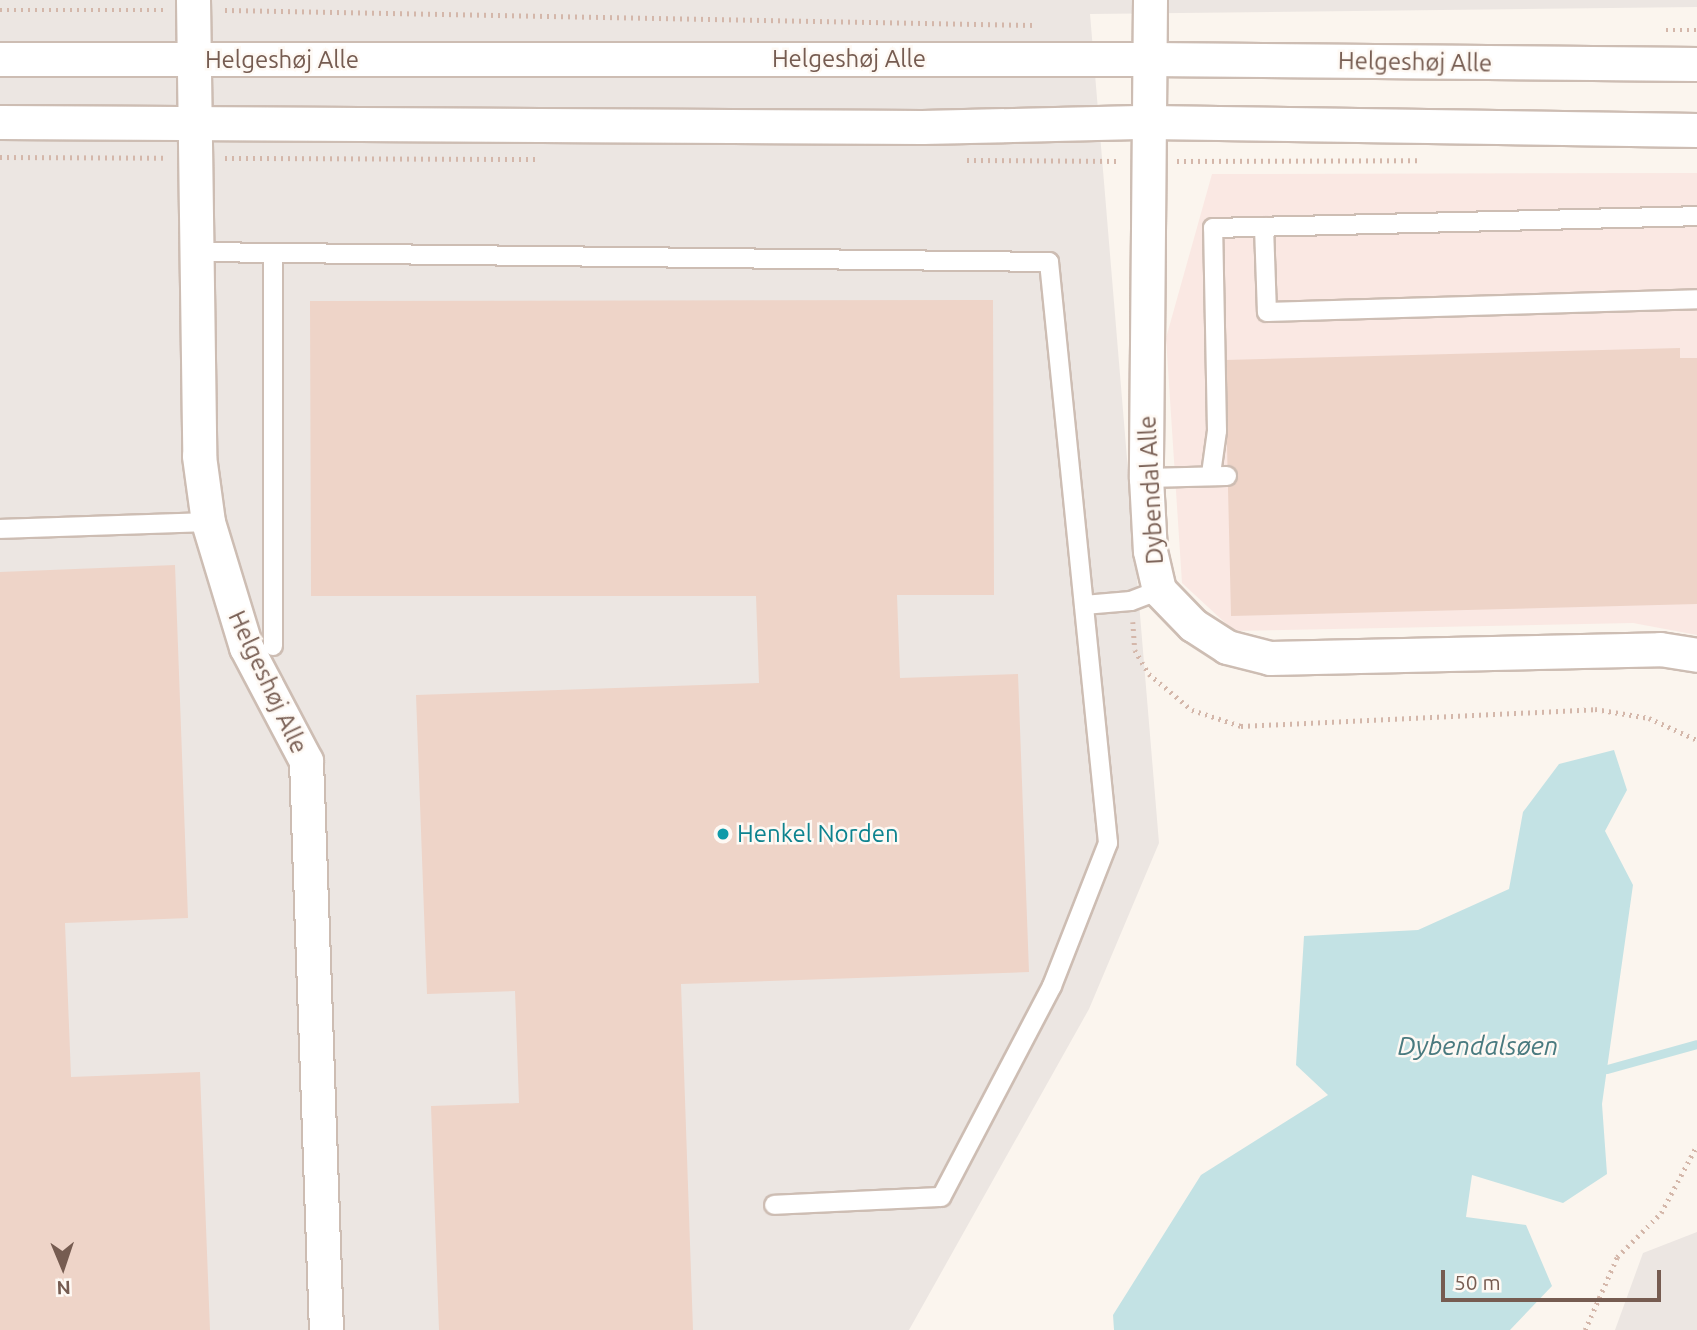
<!DOCTYPE html>
<meta charset="utf-8">
<style>
body{margin:0}
#map{position:relative;width:1697px;height:1330px;overflow:hidden;background:#fbf5ee;font-family:Ubuntu,sans-serif}
div>[style]{position:absolute}
.commercial>*{inset:0;background:#fae8e3}
.industrial>*{inset:0;background:#ece6e2}
.water>*{inset:0;background:#c3e2e4}
.stream>*{height:9px;margin:-4.5px;padding:0 4.5px;transform-origin:4.5px;border-radius:4.5px;background:#c3e2e4}
.building>*{inset:0;background:#eed4c8}
.path>*{height:4.5px;margin-top:-2.25px;transform-origin:0;background:repeating-linear-gradient(90deg,#d4b7aa 0 2px,transparent 0 7px)}
.roads{filter:drop-shadow(2px 0 #cdbdb3) drop-shadow(-2px 0 #cdbdb3) drop-shadow(0 2px #cdbdb3) drop-shadow(0 -2px #cdbdb3)}
.service>*{height:18px;margin:-9px;padding:0 9px;transform-origin:9px;border-radius:9px;background:#fff}
.minor>*{height:33px;margin:-16.5px;padding:0 16.5px;transform-origin:16.5px;border-radius:16.5px;background:#fff}
.dots>*{width:19px;height:19px;translate:-50% -50%;box-sizing:border-box;border:4px solid #fef9f4;border-radius:50%}
span{translate:-50% -50%;white-space:nowrap;text-align:center;line-height:1.15;-webkit-text-stroke:5px #fef9f4;paint-order:stroke}
.street-label{font-size:24px;color:#765c51}
.culture-label{font-size:24px;color:#0d838f}
.left{translate:0 -50%;text-align:left}
.water-label{font-size:26px;color:#497a7f;font-style:italic}
.north{position:absolute;left:28px;top:1232px;width:70px;height:70px;-webkit-text-stroke:5px #fef9f4;paint-order:stroke;rotate:178deg;font-size:19px;font-weight:700;line-height:28px;text-align:center;color:#765c51}
.north::after{content:'';display:block;margin:auto;width:24px;height:32px;background:#765c51;clip-path:polygon(50% 0,100% 100%,50% 72%,0 100%)}
.scale{position:absolute;left:1441px;top:1270px;width:220px;height:32px;box-sizing:border-box;border:4px solid #765c51;border-top:0;padding-left:9px;font-size:21px;line-height:24px;white-space:nowrap;color:#765c51;-webkit-text-stroke:5px #fef9f4;paint-order:stroke}
</style>
<div id="map">
<div class="commercial">
<i style="clip-path:polygon(1697px 173px,1697px 635px,1633px 623px,1234px 631px,1182px 583px,1166px 338px,1212px 174px)"></i>
</div>
<div class="industrial">
<i style="clip-path:polygon(0 0,1697px 0,1697px 7px,1090px 14px,1159px 843px,1089px 1009px,909px 1330px,0 1330px)"></i>
<i style="clip-path:polygon(1697px 1232px,1697px 1330px,1615px 1330px,1643px 1253px)"></i>
</div>
<div class="water">
<i style="clip-path:polygon(1614px 750px,1627px 790px,1605px 831px,1633px 885px,1602px 1104px,1607px 1174px,1563px 1203px,1472px 1175px,1466px 1217px,1526px 1225px,1552px 1286px,1510px 1330px,1114px 1330px,1113px 1315px,1201px 1175px,1328px 1095px,1296px 1065px,1304px 936px,1418px 930px,1509px 889px,1523px 812px,1559px 764px)"></i>
</div>
<div class="stream">
<i style="left:1607px;top:1069px;width:93px;rotate:-15.5deg"></i>
</div>
<div class="building">
<i style="clip-path:polygon(993px 300px,994px 595px,897px 595px,900px 678px,1018px 674px,1029px 972px,681px 984px,693px 1330px,439px 1330px,431px 1106px,519px 1103px,515px 991px,427px 994px,416px 695px,759px 683px,756px 596px,311px 596px,310px 301px)"></i>
<i style="clip-path:polygon(1680px 348px,1680px 358px,1697px 358px,1697px 604px,1231px 616px,1225px 360px)"></i>
<i style="clip-path:polygon(175px 565px,188px 918px,65px 923px,71px 1077px,200px 1072px,210px 1330px,0 1330px,0 572px)"></i>
</div>
<div class="path">
<i style="left:0;top:10px;width:163px"></i>
<i style="left:225px;top:10px;width:810px;rotate:1.06deg"></i>
<i style="left:1666px;top:30px;width:31px"></i>
<i style="left:0;top:157px;width:164px;rotate:0.3deg"></i>
<i style="left:225px;top:158px;width:310px;rotate:0.2deg"></i>
<i style="left:967px;top:160px;width:152px;rotate:0.4deg"></i>
<i style="left:1177px;top:161px;width:243px;rotate:-0.2deg"></i>
<i style="left:1133px;top:622px;width:28px;rotate:86deg"></i>
<i style="left:1135px;top:650px;width:28px;rotate:60deg"></i>
<i style="left:1149px;top:674px;width:56px;rotate:39.9deg"></i>
<i style="left:1192px;top:710px;width:52px;rotate:18.1deg"></i>
<i style="left:1241px;top:726px;width:354px;rotate:-2.7deg"></i>
<i style="left:1595px;top:709px;width:55px;rotate:9.5deg"></i>
<i style="left:1649px;top:718px;width:53px;rotate:24.6deg"></i>
<i style="left:1585px;top:1330px;width:80px;rotate:-66.3deg"></i>
<i style="left:1617px;top:1257px;width:62px;rotate:-45deg"></i>
<i style="left:1661px;top:1213px;width:77px;rotate:-62.1deg"></i>
</div>
<div class="roads">
<div class="service">
<i style="left:1264px;top:227px;width:85px;rotate:88deg"></i>
<i style="left:1267px;top:312px;width:430px;rotate:-1.7deg"></i>
<i style="left:197px;top:252px;width:852px;rotate:0.67deg"></i>
<i style="left:1049px;top:262px;width:584px;rotate:84.2deg"></i>
<i style="left:1108px;top:843px;width:154px;rotate:111.4deg"></i>
<i style="left:1052px;top:986px;width:238px;rotate:117.7deg"></i>
<i style="left:941px;top:1197px;width:167px;rotate:177.3deg"></i>
<i style="left:273px;top:253px;width:393px;rotate:90deg"></i>
<i style="left:1211px;top:474px;width:43px;rotate:-82.1deg"></i>
<i style="left:1217px;top:431px;width:203px;rotate:-91.1deg"></i>
<i style="left:1213px;top:228px;width:484px;rotate:-1.4deg"></i>
<i style="left:1146px;top:478px;width:81px;rotate:-1.4deg"></i>
<i style="left:0;top:529px;width:208px;rotate:-1.9deg"></i>
<i style="left:1084px;top:605px;width:47px;rotate:-4.9deg"></i>
<i style="left:1131px;top:601px;width:30px;rotate:-21deg"></i>
</div>
<div class="minor">
<i style="left:193px;top:0;width:456px;rotate:89.2deg"></i>
<i style="left:199px;top:456px;width:67px;rotate:82.2deg"></i>
<i style="left:208px;top:522px;width:131px;rotate:73.1deg"></i>
<i style="left:246px;top:647px;width:129px;rotate:62.2deg"></i>
<i style="left:306px;top:761px;width:569px;rotate:87.99deg"></i>
<i style="left:1150px;top:0;width:478px;rotate:90.5deg"></i>
<i style="left:1146px;top:478px;width:73px;rotate:86.9deg"></i>
<i style="left:1150px;top:551px;width:40px;rotate:77deg"></i>
<i style="left:1159px;top:590px;width:49px;rotate:45.8deg"></i>
<i style="left:1193px;top:625px;width:40px;rotate:32.9deg"></i>
<i style="left:1227px;top:647px;width:44px;rotate:14.3deg"></i>
<i style="left:1270px;top:658px;width:390px;rotate:-1.3deg"></i>
<i style="left:1660px;top:649px;width:37px;rotate:9deg"></i>
<i style="left:0;top:59px;width:1150px"></i>
<i style="left:1150px;top:59px;width:547px;rotate:0.52deg"></i>
<i style="left:0;top:122px;width:922px;rotate:0.31deg"></i>
<i style="left:922px;top:127px;width:227px;rotate:-1.3deg"></i>
<i style="left:1149px;top:122px;width:548px;rotate:0.84deg"></i>
</div>
</div>
<div class="dots">
<i style="left:723px;top:834px;background:#0f9aa8"></i>
</div>
<div class="street-label">
<span style="left:849px;top:59px">Helgeshøj Alle</span>
<span style="left:282px;top:60px">Helgeshøj Alle</span>
<span style="left:1415px;top:62px;rotate:1deg">Helgeshøj Alle</span>
<span style="left:1151px;top:490px;rotate:-93deg">Dybendal Alle</span>
<span style="left:268px;top:682px;rotate:65deg">Helgeshøj Alle</span>
</div>
<div class="culture-label">
<span class="left" style="left:737px;top:834px">Henkel Norden</span>
</div>
<div class="water-label">
<span style="left:1478px;top:1046px">Dybendalsøen</span>
</div>
<div class="north">N</div>
<div class="scale">50 m</div>
</div>
